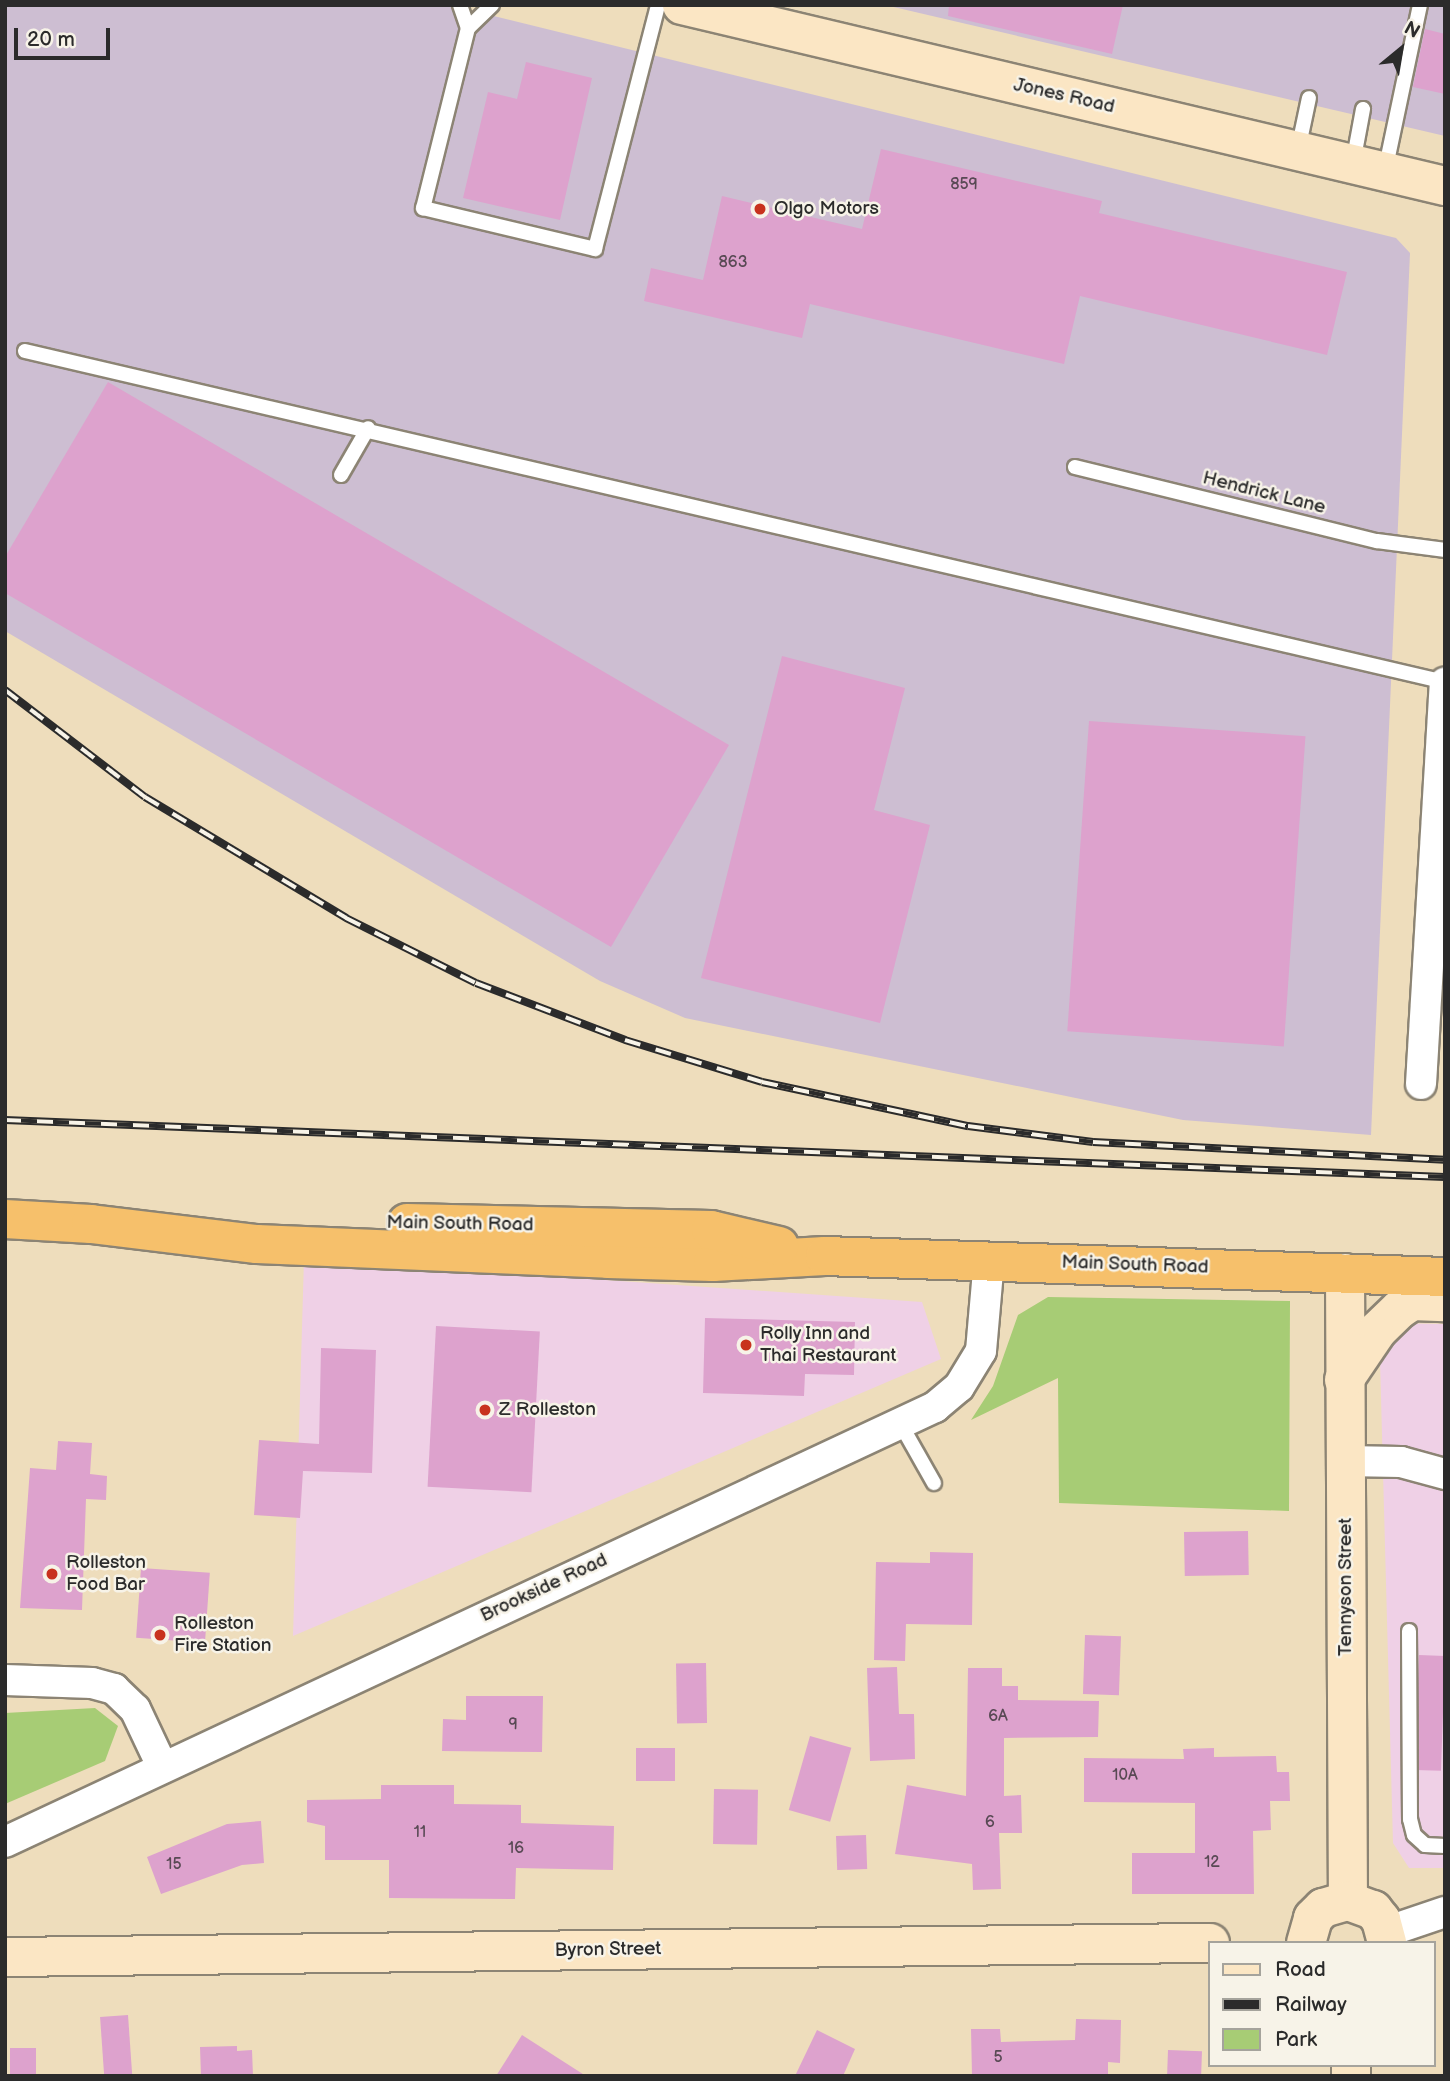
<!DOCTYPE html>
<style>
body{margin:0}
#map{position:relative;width:1450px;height:2081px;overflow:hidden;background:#eeddbc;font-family:"Balsamiq Sans",sans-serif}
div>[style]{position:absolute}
.built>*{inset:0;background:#efd0e6}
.industrial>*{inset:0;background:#cdbed2}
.green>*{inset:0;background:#a7cc75}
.building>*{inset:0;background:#dda2cd;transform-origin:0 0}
.roads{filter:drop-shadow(2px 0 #8c8474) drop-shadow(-2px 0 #8c8474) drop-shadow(0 2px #8c8474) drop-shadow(0 -2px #8c8474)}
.lane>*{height:14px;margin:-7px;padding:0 7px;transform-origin:7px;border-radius:7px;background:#fff}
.street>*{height:30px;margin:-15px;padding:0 15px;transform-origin:15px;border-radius:15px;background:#fff}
.secondary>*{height:38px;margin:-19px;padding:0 19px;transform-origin:19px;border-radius:19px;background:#fbe6c4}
.highway>*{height:38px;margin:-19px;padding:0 19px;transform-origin:19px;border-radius:19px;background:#f6c06b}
.rail>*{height:8px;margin-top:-4px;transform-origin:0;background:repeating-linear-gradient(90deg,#f7f3e8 0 16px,#2b2b2b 0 32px);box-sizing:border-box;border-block:2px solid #2b2b2b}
.dots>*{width:19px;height:19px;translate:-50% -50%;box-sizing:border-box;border:4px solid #f7f3e8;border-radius:50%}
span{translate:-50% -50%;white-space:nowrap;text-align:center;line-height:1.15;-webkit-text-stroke:5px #f7f3e8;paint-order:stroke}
.number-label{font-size:16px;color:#584954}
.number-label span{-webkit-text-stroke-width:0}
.street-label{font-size:19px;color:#2b2b2b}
.poi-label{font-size:19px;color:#2b2b2b}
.left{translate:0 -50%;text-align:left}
.frame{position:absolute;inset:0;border:7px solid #2b2b2b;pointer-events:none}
.legend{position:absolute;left:1208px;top:1941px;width:228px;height:126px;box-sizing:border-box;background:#f7f3e8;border:2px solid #a5a39c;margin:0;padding:9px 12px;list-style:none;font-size:21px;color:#2b2b2b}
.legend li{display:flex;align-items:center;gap:14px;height:35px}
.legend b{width:35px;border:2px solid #a5a39c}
.north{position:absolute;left:1366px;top:14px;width:70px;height:70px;-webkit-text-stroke:5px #f7f3e8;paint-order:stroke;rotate:30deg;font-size:19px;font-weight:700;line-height:28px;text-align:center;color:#2b2b2b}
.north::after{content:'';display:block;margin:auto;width:24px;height:32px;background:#2b2b2b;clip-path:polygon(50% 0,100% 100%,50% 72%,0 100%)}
.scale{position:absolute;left:14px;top:28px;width:96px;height:32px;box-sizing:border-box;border:4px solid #2b2b2b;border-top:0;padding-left:9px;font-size:21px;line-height:24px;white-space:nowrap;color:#2b2b2b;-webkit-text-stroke:5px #f7f3e8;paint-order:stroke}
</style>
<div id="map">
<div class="built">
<i style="clip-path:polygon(304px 1259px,922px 1302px,941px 1359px,293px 1636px)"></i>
<i style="clip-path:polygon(1379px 1323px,1445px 1324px,1445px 1868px,1409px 1868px,1393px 1843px)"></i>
</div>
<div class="industrial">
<i style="clip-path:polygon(5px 5px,449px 5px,1396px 238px,1410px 253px,1371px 1135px,1183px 1120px,685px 1018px,600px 981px,5px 631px)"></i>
<i style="clip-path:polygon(885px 5px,1445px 5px,1445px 136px)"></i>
</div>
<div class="green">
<i style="clip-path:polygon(1048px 1297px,1290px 1301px,1289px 1511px,1059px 1503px,1058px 1378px,971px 1420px,993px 1386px,1018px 1315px)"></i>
<i style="clip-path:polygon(95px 1708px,118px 1726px,105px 1761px,5px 1804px,5px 1713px)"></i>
</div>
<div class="building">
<i style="clip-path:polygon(949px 5px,1123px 5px,1112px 54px,948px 16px)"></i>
<i style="clip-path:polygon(1425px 29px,1445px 34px,1445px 94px,1413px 87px)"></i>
<i style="clip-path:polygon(526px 62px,592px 78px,560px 220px,463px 198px,488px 92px,517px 99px)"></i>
<i style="clip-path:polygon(881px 149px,1102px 201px,1099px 213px,1347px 272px,1327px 355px,1080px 296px,1064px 364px,810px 304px,802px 338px,644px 301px,651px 268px,703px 280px,722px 196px,862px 229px)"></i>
<i style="clip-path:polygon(108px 382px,729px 745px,611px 947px,5px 593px,5px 557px)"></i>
<i style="clip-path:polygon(782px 656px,905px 688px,874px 810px,930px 825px,880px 1023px,701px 978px)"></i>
<i style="left:1089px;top:721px;width:217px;height:311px;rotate:4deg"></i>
<i style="clip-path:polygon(705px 1318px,855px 1322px,854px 1375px,805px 1374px,804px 1396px,703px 1393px)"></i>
<i style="left:436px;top:1326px;width:104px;height:161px;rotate:3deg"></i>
<i style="clip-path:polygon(321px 1348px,376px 1350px,372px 1473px,303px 1471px,300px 1518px,254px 1515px,259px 1440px,319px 1444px)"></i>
<i style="clip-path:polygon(58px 1441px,92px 1443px,90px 1474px,107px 1476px,106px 1500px,86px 1499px,82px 1610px,20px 1608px,30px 1468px,56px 1470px)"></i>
<i style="left:1248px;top:1531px;width:44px;height:64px;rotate:89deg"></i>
<i style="clip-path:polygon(930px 1552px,973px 1553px,972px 1625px,906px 1624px,905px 1661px,874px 1660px,876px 1562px,930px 1563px)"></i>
<i style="left:141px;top:1568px;width:69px;height:70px;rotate:4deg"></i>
<i style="left:1085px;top:1635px;width:36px;height:59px;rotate:2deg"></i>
<i style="left:1419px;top:1655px;width:26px;height:115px;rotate:2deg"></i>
<i style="left:706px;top:1663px;width:60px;height:30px;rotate:89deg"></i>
<i style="clip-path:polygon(897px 1667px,899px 1714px,914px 1714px,915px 1759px,870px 1761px,867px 1668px)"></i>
<i style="clip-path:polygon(968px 1668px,1002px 1668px,1002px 1686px,1018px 1686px,1018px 1700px,1099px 1701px,1098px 1737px,1004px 1738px,1004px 1796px,1021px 1795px,1022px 1833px,999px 1833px,1001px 1889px,973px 1890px,972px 1864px,895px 1854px,907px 1785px,966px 1796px)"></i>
<i style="clip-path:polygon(466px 1696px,543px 1696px,542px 1752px,442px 1751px,443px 1719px,466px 1720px)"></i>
<i style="left:810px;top:1736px;width:43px;height:77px;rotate:16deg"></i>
<i style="left:636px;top:1748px;width:39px;height:33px"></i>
<i style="clip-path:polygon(1214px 1748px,1214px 1757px,1276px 1756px,1277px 1772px,1289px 1772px,1290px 1801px,1270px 1801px,1271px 1830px,1253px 1831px,1254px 1894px,1132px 1894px,1132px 1853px,1195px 1853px,1195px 1803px,1084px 1802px,1084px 1758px,1184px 1759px,1183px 1749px)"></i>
<i style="clip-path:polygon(381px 1785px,454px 1785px,454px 1804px,521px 1805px,521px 1823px,614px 1826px,613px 1870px,516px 1868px,515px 1899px,389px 1898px,389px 1860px,325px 1860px,325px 1826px,307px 1822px,307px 1800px,381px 1799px)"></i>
<i style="left:714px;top:1789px;width:44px;height:55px;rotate:1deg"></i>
<i style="clip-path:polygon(261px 1821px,264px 1863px,242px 1865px,161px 1894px,147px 1857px,227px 1824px)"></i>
<i style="left:866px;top:1835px;width:34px;height:30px;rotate:88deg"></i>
<i style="left:128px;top:2015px;width:61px;height:28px;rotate:86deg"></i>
<i style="clip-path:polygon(1076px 2019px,1121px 2020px,1120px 2063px,1108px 2062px,1108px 2074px,972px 2076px,971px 2029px,1000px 2029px,1001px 2042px,1075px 2040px)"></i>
<i style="clip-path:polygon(817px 2030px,855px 2049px,843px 2076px,795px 2076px)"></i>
<i style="clip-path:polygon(522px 2035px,586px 2076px,496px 2076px)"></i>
<i style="clip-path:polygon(237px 2046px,237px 2051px,252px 2050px,253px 2076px,201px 2076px,200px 2047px)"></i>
<i style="left:36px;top:2048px;width:28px;height:26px;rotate:90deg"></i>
<i style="left:1168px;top:2050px;width:34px;height:26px;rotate:2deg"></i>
</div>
<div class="roads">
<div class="lane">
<i style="left:460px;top:5px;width:24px;rotate:71deg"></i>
<i style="left:492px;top:5px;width:33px;rotate:136deg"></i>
<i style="left:468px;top:28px;width:186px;rotate:104deg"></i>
<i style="left:423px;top:208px;width:177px;rotate:13.4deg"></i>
<i style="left:595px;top:249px;width:252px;rotate:-75.5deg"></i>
<i style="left:1298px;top:150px;width:53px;rotate:-78.1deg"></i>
<i style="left:1353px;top:163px;width:55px;rotate:-79.5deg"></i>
<i style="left:1385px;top:171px;width:170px;rotate:-78.1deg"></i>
<i style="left:25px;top:351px;width:1458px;rotate:13.12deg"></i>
<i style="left:1075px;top:467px;width:311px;rotate:13.8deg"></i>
<i style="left:1377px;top:541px;width:69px;rotate:7.5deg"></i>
<i style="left:341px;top:475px;width:54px;rotate:-60.1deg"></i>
<i style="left:900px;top:1423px;width:69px;rotate:60.5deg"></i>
<i style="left:1409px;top:1631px;width:188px;rotate:89.7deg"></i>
<i style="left:1410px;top:1819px;width:16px;rotate:76deg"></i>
<i style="left:1414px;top:1835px;width:15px;rotate:42deg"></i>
<i style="left:1425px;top:1845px;width:20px;rotate:3deg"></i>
</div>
<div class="street">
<i style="left:1421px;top:1084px;width:402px;rotate:-86.6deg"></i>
<i style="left:1345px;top:1461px;width:56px;rotate:1deg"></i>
<i style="left:1401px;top:1462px;width:46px;rotate:15.3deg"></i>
<i style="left:5px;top:1680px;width:87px;rotate:2deg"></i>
<i style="left:92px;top:1683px;width:23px;rotate:15deg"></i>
<i style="left:114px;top:1689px;width:29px;rotate:44deg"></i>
<i style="left:135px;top:1709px;width:63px;rotate:64.7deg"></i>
<i style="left:5px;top:1842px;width:1027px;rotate:-25.07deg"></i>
<i style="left:935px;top:1407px;width:31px;rotate:-40deg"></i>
<i style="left:959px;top:1387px;width:42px;rotate:-58.6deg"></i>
<i style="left:981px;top:1351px;width:91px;rotate:-85deg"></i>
<i style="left:1386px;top:1932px;width:62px;rotate:-18.7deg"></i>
</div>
<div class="secondary">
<i style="left:682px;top:5px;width:784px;rotate:13.35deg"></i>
<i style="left:1345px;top:1273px;width:628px;rotate:89.73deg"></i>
<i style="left:1344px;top:1380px;width:60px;rotate:-55.8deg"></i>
<i style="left:1378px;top:1330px;width:30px;rotate:-44deg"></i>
<i style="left:1400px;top:1309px;width:14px;rotate:-34deg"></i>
<i style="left:1412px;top:1301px;width:33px;rotate:2deg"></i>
<i style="left:1306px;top:1943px;width:26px;rotate:-74deg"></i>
<i style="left:1313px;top:1918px;width:14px;rotate:-45deg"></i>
<i style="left:1323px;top:1908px;width:26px;rotate:-16deg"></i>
<i style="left:1348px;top:1901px;width:27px;rotate:20deg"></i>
<i style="left:1373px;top:1910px;width:13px;rotate:51deg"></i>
<i style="left:1381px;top:1920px;width:24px;rotate:75deg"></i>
<i style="left:5px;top:1957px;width:1205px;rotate:-0.67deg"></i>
<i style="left:1351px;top:2065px;width:11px;rotate:90deg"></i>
</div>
<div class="highway">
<i style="left:5px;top:1219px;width:86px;rotate:3.3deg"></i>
<i style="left:91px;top:1224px;width:167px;rotate:6.9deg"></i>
<i style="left:257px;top:1244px;width:351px;rotate:2.4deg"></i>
<i style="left:608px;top:1259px;width:105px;rotate:1.6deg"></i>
<i style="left:713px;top:1262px;width:112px;rotate:-3.1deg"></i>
<i style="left:825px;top:1256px;width:620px;rotate:1.94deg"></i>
<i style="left:407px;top:1223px;width:304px;rotate:1.3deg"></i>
<i style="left:711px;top:1230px;width:70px;rotate:13.2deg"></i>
</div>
</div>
<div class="rail">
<i style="left:5px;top:690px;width:176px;rotate:37.4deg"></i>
<i style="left:145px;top:797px;width:235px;rotate:31deg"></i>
<i style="left:346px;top:918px;width:145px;rotate:26.6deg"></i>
<i style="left:476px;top:983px;width:160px;rotate:20.9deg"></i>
<i style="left:625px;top:1040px;width:143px;rotate:17deg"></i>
<i style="left:762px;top:1082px;width:211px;rotate:12.1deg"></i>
<i style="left:968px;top:1126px;width:126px;rotate:7.3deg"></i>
<i style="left:1093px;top:1142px;width:352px;rotate:2.9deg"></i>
<i style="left:5px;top:1120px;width:1441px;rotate:2.27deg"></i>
</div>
<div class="dots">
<i style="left:760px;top:209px;background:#c8321e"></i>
<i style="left:746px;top:1345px;background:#c8321e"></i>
<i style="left:485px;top:1410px;background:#c8321e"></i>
<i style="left:52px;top:1574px;background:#c8321e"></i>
<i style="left:160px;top:1635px;background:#c8321e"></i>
</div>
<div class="number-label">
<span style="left:964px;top:185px">859</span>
<span style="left:733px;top:263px">863</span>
<span style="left:998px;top:1717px">6A</span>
<span style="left:513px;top:1725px">9</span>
<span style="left:1125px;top:1776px">10A</span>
<span style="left:990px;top:1823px">6</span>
<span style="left:420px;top:1833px">11</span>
<span style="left:516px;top:1849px">16</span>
<span style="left:1212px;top:1863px">12</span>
<span style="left:174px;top:1865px">15</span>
<span style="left:998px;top:2058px">5</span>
</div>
<div class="street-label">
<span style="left:1064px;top:96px;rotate:13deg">Jones Road</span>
<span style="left:1264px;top:493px;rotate:14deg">Hendrick Lane</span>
<span style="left:460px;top:1224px;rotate:1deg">Main South Road</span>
<span style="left:1135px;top:1265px;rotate:2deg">Main South Road</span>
<span style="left:1346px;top:1587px;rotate:-90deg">Tennyson Street</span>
<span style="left:544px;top:1588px;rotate:-25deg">Brookside Road</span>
<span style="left:608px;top:1950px;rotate:-1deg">Byron Street</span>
</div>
<div class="poi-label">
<span class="left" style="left:774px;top:209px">Olgo Motors</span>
<span class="left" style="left:760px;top:1345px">Rolly Inn and<br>Thai Restaurant</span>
<span class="left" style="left:499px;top:1410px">Z Rolleston</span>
<span class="left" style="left:66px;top:1574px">Rolleston<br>Food Bar</span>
<span class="left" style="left:174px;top:1635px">Rolleston<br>Fire Station</span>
</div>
<div class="frame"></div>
<ul class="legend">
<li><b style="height:9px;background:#fbe6c4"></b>Road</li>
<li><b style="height:9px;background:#2b2b2b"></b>Railway</li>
<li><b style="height:19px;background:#a7cc75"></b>Park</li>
</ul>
<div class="north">N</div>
<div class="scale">20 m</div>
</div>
